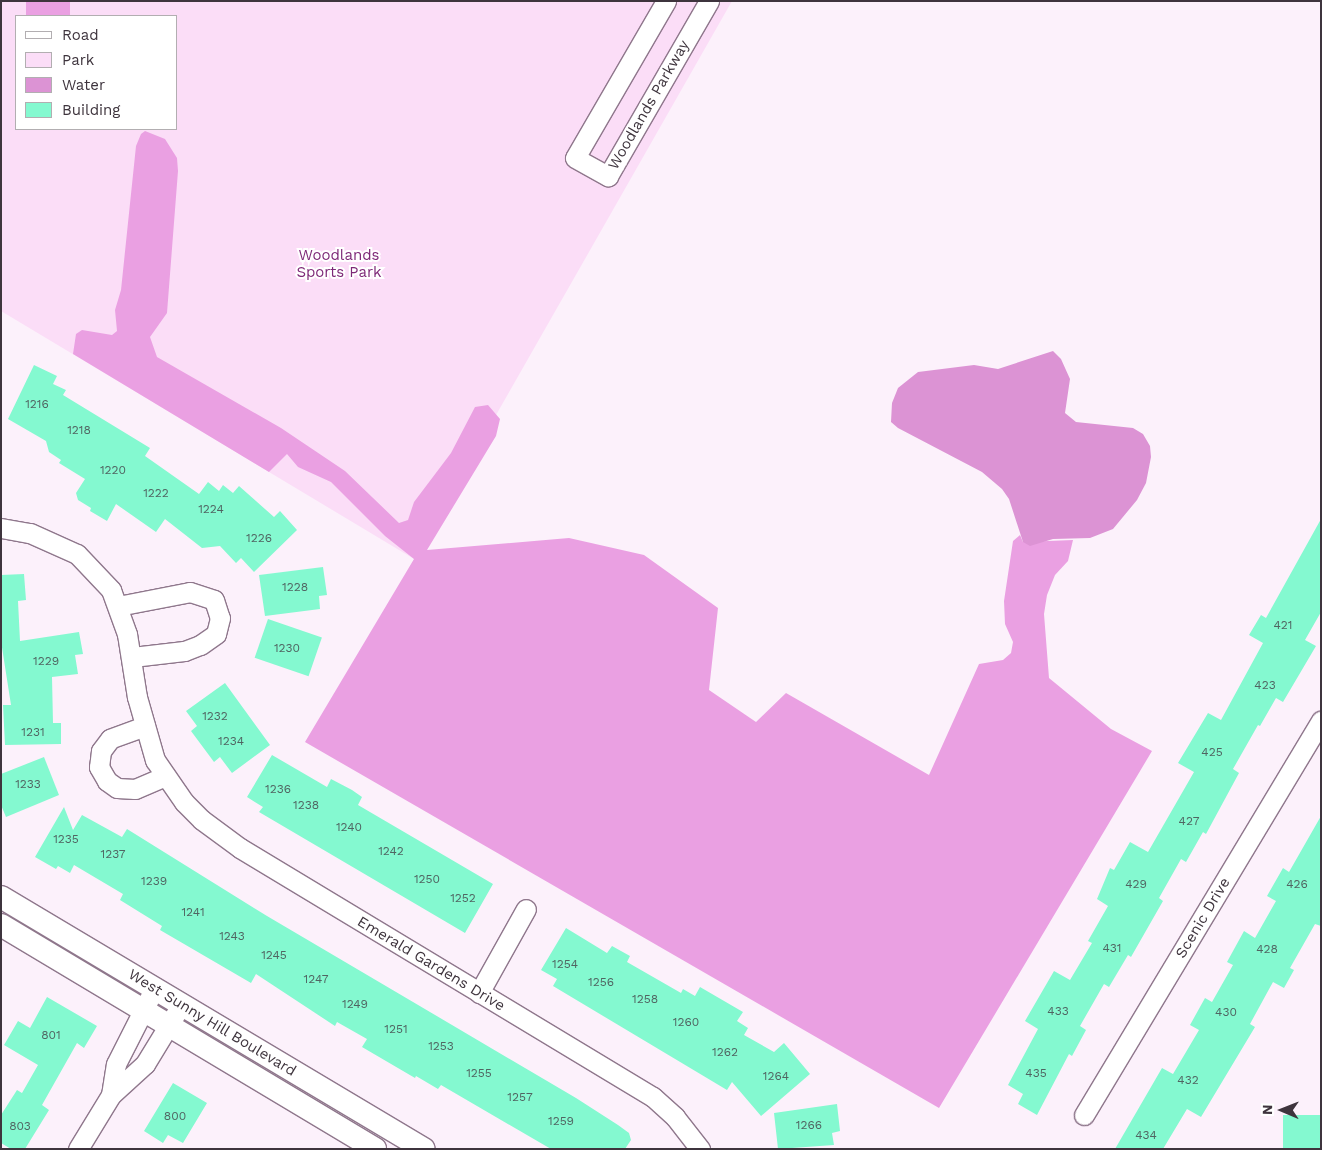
<!DOCTYPE html>
<style>
body{margin:0}
#map{position:relative;width:1322px;height:1150px;overflow:hidden;background:#fcf1fb;font-family:"Work Sans",sans-serif}
div>[style]{position:absolute}
.green>*{inset:0;background:#fbddf7}
.forest>*{inset:0;background:#eaa0e2;transform-origin:0 0}
.water>*{inset:0;background:#dc93d4}
.building>*{inset:0;background:#84f9d0;transform-origin:0 0}
.roads{filter:drop-shadow(1px 0 #8f778c) drop-shadow(-1px 0 #8f778c) drop-shadow(0 1px #8f778c) drop-shadow(0 -1px #8f778c)}
.minor>*{height:19px;margin:-9.5px;padding:0 9.5px;transform-origin:9.5px;border-radius:9.5px;background:#fff}
.tertiary>*{height:22px;margin:-11px;padding:0 11px;transform-origin:11px;border-radius:11px;background:#fff}
span{translate:-50% -50%;white-space:nowrap;text-align:center;line-height:1.15;-webkit-text-stroke:4px #fff;paint-order:stroke}
.number-label{font-size:12px;color:#506562}
.number-label span{-webkit-text-stroke-width:0}
.street-label{font-size:15px;color:#3e343d}
.park-label{font-size:15px;color:#7d2877}
.frame{position:absolute;inset:0;border:2px solid #3e343d;pointer-events:none}
.legend{position:absolute;left:15px;top:15px;width:162px;height:115px;box-sizing:border-box;background:#fff;border:1px solid #b2aeb1;margin:0;padding:6px 9px;list-style:none;font-size:15px;color:#3e343d}
.legend li{display:flex;align-items:center;gap:10px;height:25px}
.legend b{width:25px;border:1px solid #b2aeb1}
.north{position:absolute;left:1257px;top:1085px;width:50px;height:50px;-webkit-text-stroke:4px #fff;paint-order:stroke;rotate:271deg;font-size:14px;font-weight:700;line-height:20px;text-align:center;color:#3e343d}
.north::after{content:'';display:block;margin:auto;width:18px;height:22px;background:#3e343d;clip-path:polygon(50% 0,100% 100%,50% 72%,0 100%)}
</style>
<div id="map">
<div class="green">
<i style="clip-path:polygon(evenodd,1px 1px,732px 1px,414px 559px,1px 311px,1px 1px,16px 16px,176px 16px,176px 129px,16px 129px,16px 16px)"></i>
</div>
<div class="forest">
<i style="left:26px;top:1px;width:44px;height:15px"></i>
<i style="clip-path:polygon(145px 131px,165px 139px,177px 158px,178px 171px,167px 313px,150px 337px,157px 357px,281px 428px,345px 471px,399px 523px,408px 520px,414px 502px,451px 453px,475px 407px,488px 405px,500px 419px,496px 436px,427px 550px,569px 538px,644px 555px,718px 608px,709px 690px,756px 722px,786px 693px,929px 775px,979px 664px,1003px 660px,1011px 653px,1013px 642px,1005px 624px,1004px 601px,1013px 541px,1020px 535px,1023px 542px,1073px 540px,1068px 561px,1055px 575px,1047px 595px,1044px 614px,1049px 678px,1111px 729px,1152px 751px,939px 1108px,305px 742px,414px 559px,385px 536px,331px 482px,298px 467px,287px 454px,269px 472px,73px 354px,76px 334px,82px 330px,112px 335px,117px 331px,115px 310px,121px 290px,136px 146px,141px 134px)"></i>
</div>
<div class="water">
<i style="clip-path:polygon(1053px 351px,1061px 359px,1070px 379px,1065px 413px,1076px 422px,1133px 428px,1143px 434px,1150px 446px,1151px 457px,1146px 483px,1137px 500px,1113px 529px,1090px 538px,1053px 539px,1030px 546px,1023px 542px,1009px 499px,1002px 489px,982px 472px,898px 428px,891px 422px,892px 403px,898px 388px,918px 372px,974px 365px,998px 369px)"></i>
</div>
<div class="building">
<i style="clip-path:polygon(34px 365px,57px 376px,53px 384px,66px 390px,63px 395px,150px 448px,145px 456px,199px 494px,208px 482px,219px 491px,223px 485px,233px 493px,239px 486px,274px 517px,280px 511px,297px 530px,254px 572px,241px 558px,236px 563px,220px 546px,202px 548px,165px 519px,156px 532px,116px 504px,107px 521px,90px 511px,91px 508px,78px 500px,76px 493px,85px 479px,59px 463px,61px 460px,49px 452px,46px 441px,8px 419px)"></i>
<i style="clip-path:polygon(1321px 519px,1321px 612px,1305px 640px,1316px 646px,1283px 702px,1276px 698px,1260px 726px,1258px 725px,1233px 769px,1239px 773px,1206px 834px,1203px 832px,1186px 862px,1181px 859px,1159px 898px,1163px 901px,1131px 957px,1128px 955px,1109px 987px,1104px 984px,1080px 1026px,1086px 1030px,1072px 1056px,1069px 1054px,1037px 1115px,1018px 1104px,1023px 1094px,1008px 1085px,1038px 1029px,1025px 1021px,1054px 971px,1070px 980px,1092px 943px,1088px 941px,1108px 906px,1097px 899px,1110px 868px,1114px 870px,1130px 842px,1148px 852px,1194px 772px,1178px 763px,1208px 713px,1221px 720px,1263px 643px,1249px 635px,1261px 615px,1266px 618px)"></i>
<i style="clip-path:polygon(323px 567px,327px 595px,319px 596px,320px 609px,265px 616px,259px 575px)"></i>
<i style="clip-path:polygon(24px 574px,26px 600px,18px 601px,20px 641px,79px 632px,83px 654px,75px 655px,78px 674px,52px 677px,53px 723px,61px 723px,61px 744px,5px 745px,3px 705px,11px 705px,1px 641px,1px 575px)"></i>
<i style="left:268px;top:619px;width:57px;height:41px;rotate:19deg"></i>
<i style="clip-path:polygon(225px 683px,270px 745px,232px 773px,220px 757px,214px 762px,191px 731px,197px 726px,186px 711px)"></i>
<i style="clip-path:polygon(272px 755px,327px 787px,331px 779px,352px 790px,362px 797px,358px 805px,493px 884px,465px 933px,259px 812px,263px 807px,247px 797px)"></i>
<i style="clip-path:polygon(44px 757px,59px 795px,6px 817px,1px 805px,1px 774px)"></i>
<i style="clip-path:polygon(64px 807px,73px 830px,82px 815px,122px 837px,127px 829px,267px 916px,576px 1098px,618px 1125px,629px 1133px,631px 1140px,625px 1149px,551px 1149px,441px 1085px,438px 1089px,416px 1076px,415px 1078px,362px 1047px,367px 1039px,337px 1022px,335px 1026px,256px 974px,251px 983px,160px 930px,162px 926px,120px 900px,123px 894px,74px 865px,70px 873px,58px 866px,56px 869px,35px 857px)"></i>
<i style="clip-path:polygon(1321px 816px,1321px 926px,1315px 924px,1290px 968px,1294px 970px,1284px 988px,1273px 982px,1250px 1024px,1255px 1027px,1201px 1117px,1187px 1109px,1163px 1149px,1115px 1149px,1162px 1068px,1173px 1074px,1199px 1030px,1190px 1025px,1205px 998px,1212px 1002px,1233px 965px,1227px 962px,1244px 931px,1255px 938px,1276px 901px,1267px 896px,1283px 868px,1289px 872px)"></i>
<i style="clip-path:polygon(566px 928px,607px 953px,612px 946px,630px 956px,627px 962px,681px 993px,683px 989px,695px 996px,700px 987px,743px 1012px,737px 1021px,748px 1028px,744px 1035px,774px 1052px,784px 1043px,810px 1074px,761px 1116px,732px 1082px,727px 1090px,553px 986px,557px 979px,541px 970px)"></i>
<i style="clip-path:polygon(47px 997px,97px 1026px,84px 1048px,77px 1043px,42px 1105px,49px 1110px,25px 1149px,11px 1149px,1px 1143px,1px 1115px,17px 1090px,22px 1093px,38px 1065px,4px 1045px,18px 1021px,30px 1028px)"></i>
<i style="clip-path:polygon(173px 1083px,207px 1103px,183px 1143px,168px 1135px,163px 1143px,144px 1131px)"></i>
<i style="clip-path:polygon(837px 1104px,840px 1131px,832px 1133px,834px 1145px,778px 1149px,774px 1113px)"></i>
<i style="left:1283px;top:1115px;width:38px;height:34px"></i>
</div>
<div class="roads">
<div class="minor">
<i style="left:666px;top:1px;width:181px;rotate:120.1deg"></i>
<i style="left:575px;top:158px;width:38px;rotate:29deg"></i>
<i style="left:608px;top:176px;width:202px;rotate:-60deg"></i>
<i style="left:1px;top:528px;width:29px;rotate:10deg"></i>
<i style="left:30px;top:533px;width:51px;rotate:24.1deg"></i>
<i style="left:77px;top:554px;width:50px;rotate:46.6deg"></i>
<i style="left:111px;top:590px;width:47px;rotate:70deg"></i>
<i style="left:127px;top:634px;width:64px;rotate:81deg"></i>
<i style="left:137px;top:697px;width:66px;rotate:74.1deg"></i>
<i style="left:155px;top:760px;width:51px;rotate:55.4deg"></i>
<i style="left:184px;top:802px;width:25px;rotate:45deg"></i>
<i style="left:202px;top:820px;width:47px;rotate:36.4deg"></i>
<i style="left:240px;top:848px;width:482px;rotate:31.1deg"></i>
<i style="left:653px;top:1097px;width:30px;rotate:42deg"></i>
<i style="left:675px;top:1117px;width:41px;rotate:52deg"></i>
<i style="left:118px;top:606px;width:73px;rotate:-11deg"></i>
<i style="left:190px;top:592px;width:25px;rotate:18deg"></i>
<i style="left:214px;top:600px;width:19px;rotate:72deg"></i>
<i style="left:220px;top:618px;width:16px;rotate:104deg"></i>
<i style="left:216px;top:634px;width:19px;rotate:145deg"></i>
<i style="left:200px;top:645px;width:17px;rotate:159deg"></i>
<i style="left:184px;top:651px;width:52px;rotate:173.4deg"></i>
<i style="left:145px;top:726px;width:37px;rotate:160deg"></i>
<i style="left:110px;top:739px;width:15px;rotate:127deg"></i>
<i style="left:101px;top:751px;width:16px;rotate:97deg"></i>
<i style="left:99px;top:767px;width:16px;rotate:60deg"></i>
<i style="left:107px;top:781px;width:12px;rotate:35deg"></i>
<i style="left:117px;top:788px;width:18px;rotate:3deg"></i>
<i style="left:135px;top:789px;width:33px;rotate:-23deg"></i>
<i style="left:479px;top:993px;width:96px;rotate:-60.8deg"></i>
<i style="left:111px;top:1095px;width:31px;rotate:-81deg"></i>
<i style="left:116px;top:1064px;width:75px;rotate:-63.1deg"></i>
<i style="left:1084px;top:1115px;width:460px;rotate:-59deg"></i>
<i style="left:78px;top:1149px;width:63px;rotate:-58.6deg"></i>
<i style="left:111px;top:1095px;width:46px;rotate:-42.4deg"></i>
<i style="left:145px;top:1064px;width:69px;rotate:-58.6deg"></i>
</div>
<div class="tertiary">
<i style="left:1px;top:897px;width:492px;rotate:30.8deg"></i>
<i style="left:1px;top:925px;width:436px;rotate:30.9deg"></i>
</div>
</div>
<div class="number-label">
<span style="left:37px;top:405px">1216</span>
<span style="left:79px;top:431px">1218</span>
<span style="left:113px;top:471px">1220</span>
<span style="left:156px;top:494px">1222</span>
<span style="left:211px;top:510px">1224</span>
<span style="left:259px;top:539px">1226</span>
<span style="left:295px;top:588px">1228</span>
<span style="left:1283px;top:626px">421</span>
<span style="left:287px;top:649px">1230</span>
<span style="left:46px;top:662px">1229</span>
<span style="left:1265px;top:686px">423</span>
<span style="left:215px;top:717px">1232</span>
<span style="left:33px;top:733px">1231</span>
<span style="left:231px;top:742px">1234</span>
<span style="left:1212px;top:753px">425</span>
<span style="left:28px;top:785px">1233</span>
<span style="left:278px;top:790px">1236</span>
<span style="left:306px;top:806px">1238</span>
<span style="left:1189px;top:822px">427</span>
<span style="left:349px;top:828px">1240</span>
<span style="left:66px;top:840px">1235</span>
<span style="left:391px;top:852px">1242</span>
<span style="left:113px;top:855px">1237</span>
<span style="left:427px;top:880px">1250</span>
<span style="left:154px;top:882px">1239</span>
<span style="left:1136px;top:885px">429</span>
<span style="left:1297px;top:885px">426</span>
<span style="left:463px;top:899px">1252</span>
<span style="left:193px;top:913px">1241</span>
<span style="left:232px;top:937px">1243</span>
<span style="left:1112px;top:949px">431</span>
<span style="left:1267px;top:950px">428</span>
<span style="left:274px;top:956px">1245</span>
<span style="left:565px;top:965px">1254</span>
<span style="left:316px;top:980px">1247</span>
<span style="left:601px;top:983px">1256</span>
<span style="left:645px;top:1000px">1258</span>
<span style="left:355px;top:1005px">1249</span>
<span style="left:1058px;top:1012px">433</span>
<span style="left:1226px;top:1013px">430</span>
<span style="left:686px;top:1023px">1260</span>
<span style="left:396px;top:1030px">1251</span>
<span style="left:51px;top:1036px">801</span>
<span style="left:441px;top:1047px">1253</span>
<span style="left:725px;top:1053px">1262</span>
<span style="left:479px;top:1074px">1255</span>
<span style="left:1036px;top:1074px">435</span>
<span style="left:776px;top:1077px">1264</span>
<span style="left:1188px;top:1081px">432</span>
<span style="left:520px;top:1098px">1257</span>
<span style="left:175px;top:1117px">800</span>
<span style="left:561px;top:1122px">1259</span>
<span style="left:809px;top:1126px">1266</span>
<span style="left:20px;top:1127px">803</span>
<span style="left:1146px;top:1136px">434</span>
</div>
<div class="street-label">
<span style="left:649px;top:105px;rotate:-60deg">Woodlands Parkway</span>
<span style="left:1203px;top:918px;rotate:-59deg">Scenic Drive</span>
<span style="left:431px;top:964px;rotate:31deg">Emerald Gardens Drive</span>
<span style="left:212px;top:1023px;rotate:31deg">West Sunny Hill Boulevard</span>
</div>
<div class="park-label">
<span style="left:339px;top:264px">Woodlands<br>Sports Park</span>
</div>
<div class="frame"></div>
<ul class="legend">
<li><b style="height:6px;background:#fff"></b>Road</li>
<li><b style="height:14px;background:#fbddf7"></b>Park</li>
<li><b style="height:14px;background:#dc93d4"></b>Water</li>
<li><b style="height:14px;background:#84f9d0"></b>Building</li>
</ul>
<div class="north">N</div>
</div>
